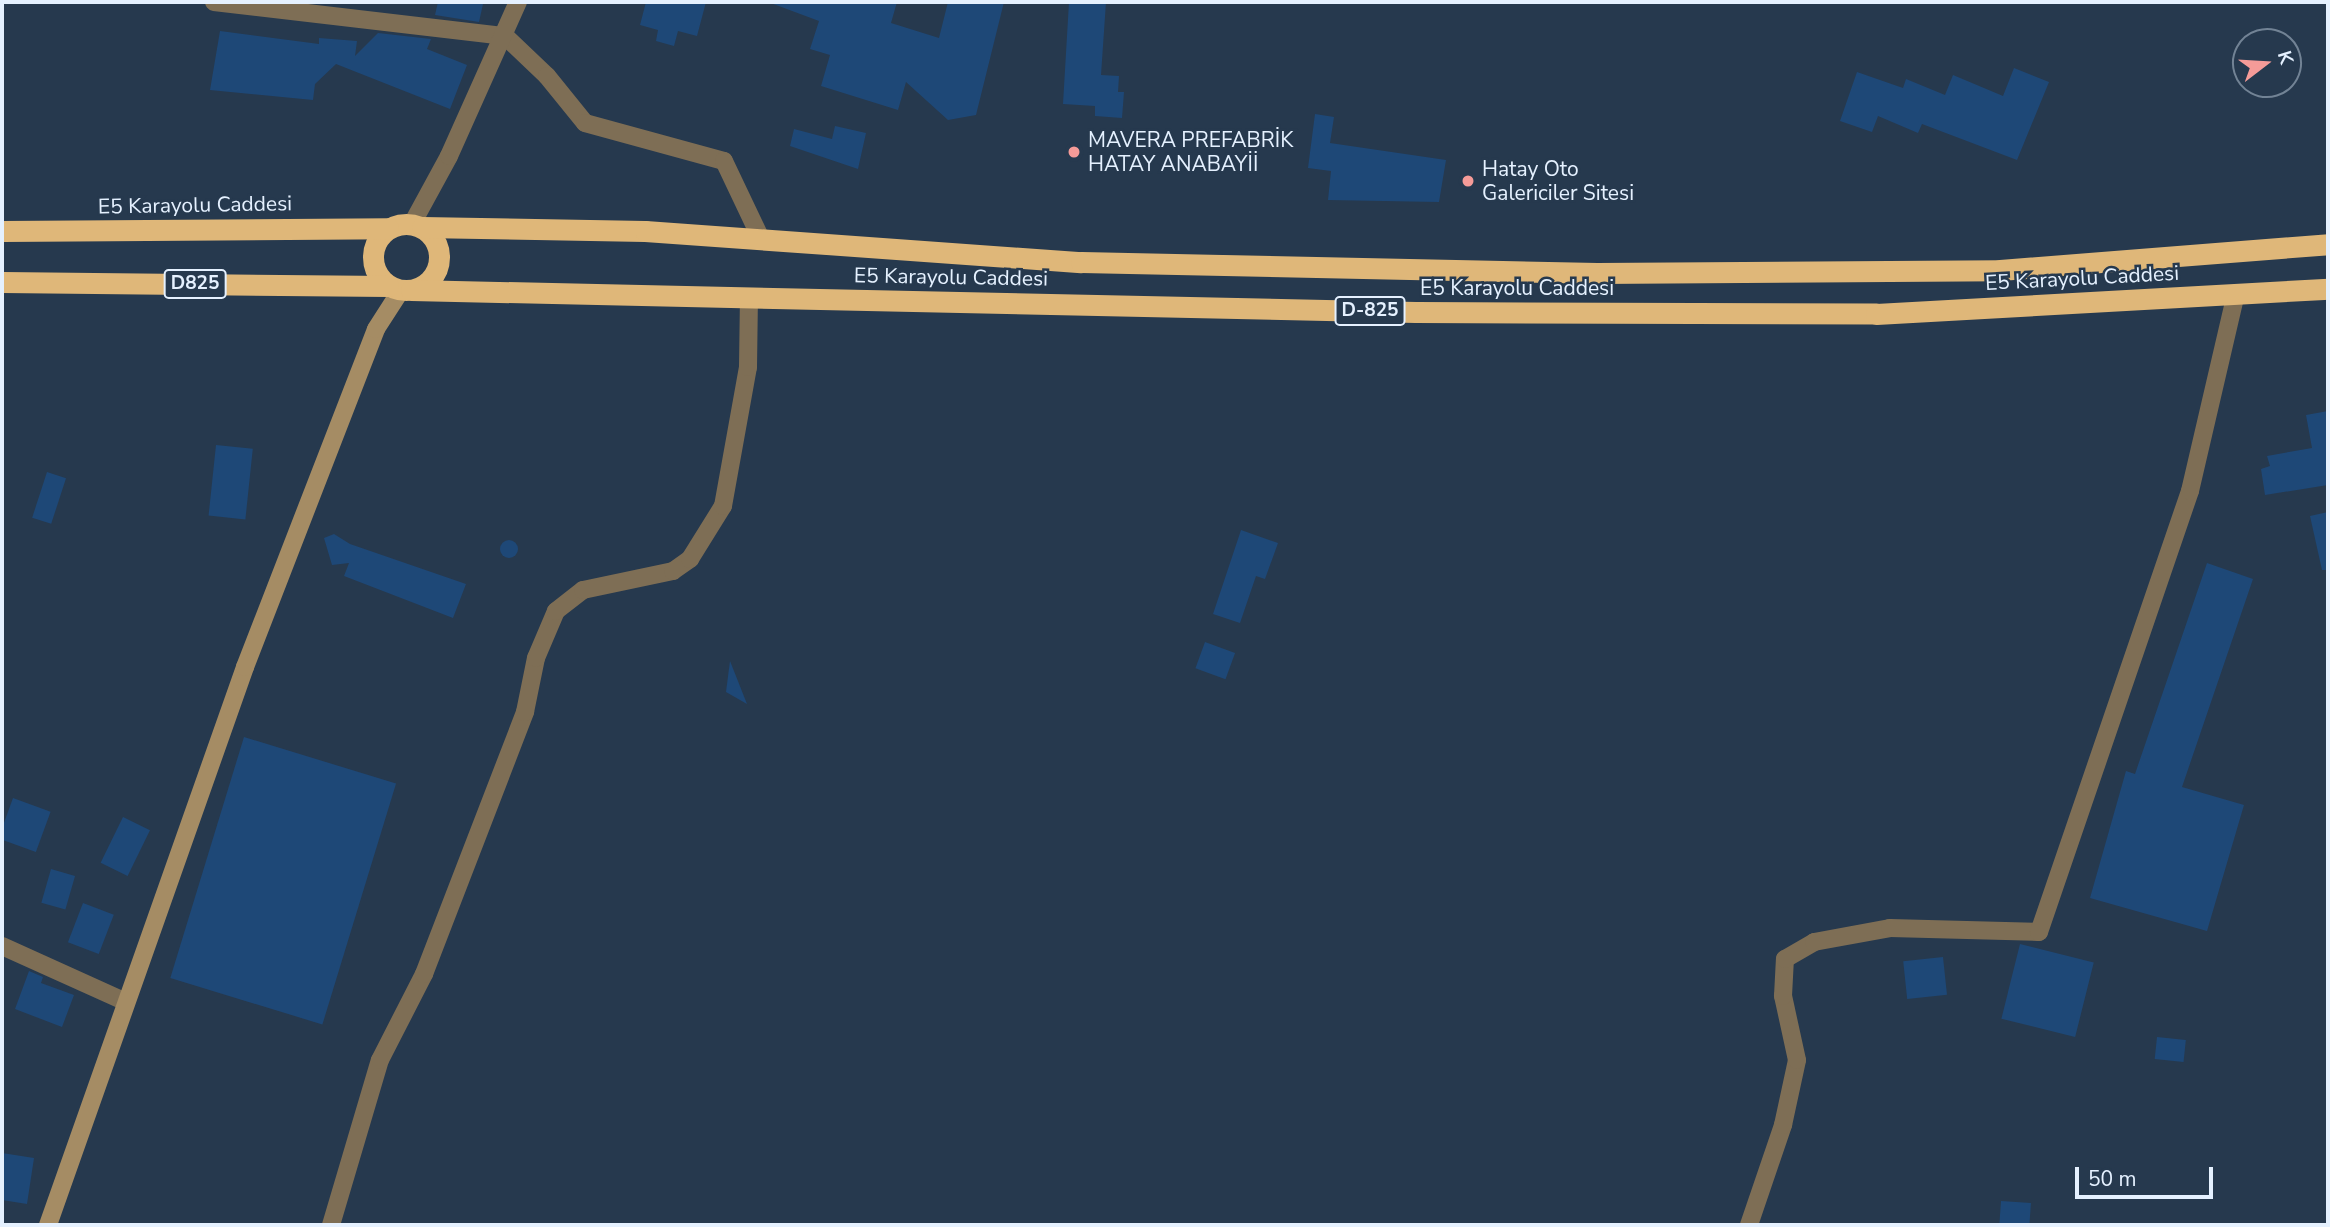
<!DOCTYPE html>
<meta charset="utf-8">
<style>
body{margin:0}
#map{position:relative;width:2330px;height:1227px;overflow:hidden;background:#26394e;font-family:"Nunito Sans",sans-serif}
div>[style]{position:absolute}
.building>*{inset:0;background:#1e4877;transform-origin:0 0}
.round{border-radius:50%}
.street>*{height:18px;margin:-9px;padding:0 9px;transform-origin:9px;border-radius:9px;background:#7e6e55}
.secondary>*{height:18px;margin:-9px;padding:0 9px;transform-origin:9px;border-radius:9px;background:#a58c64}
.highway>*{height:21px;margin:-10.5px;padding:0 10.5px;transform-origin:10.5px;border-radius:10.5px;background:#dfb779}
.highway>.ring{margin:-10.5px;padding:0;box-sizing:content-box;background:none;border:21px solid #dfb779;border-radius:50%}
.dots>*{width:19px;height:19px;translate:-50% -50%;box-sizing:border-box;border:4px solid #26394e;border-radius:50%}
span{translate:-50% -50%;white-space:nowrap;text-align:center;line-height:1.15;-webkit-text-stroke:5px #26394e;paint-order:stroke}
.shield-label span{padding:2px 5px;background:#26394e;border:2px solid;border-radius:5px;-webkit-text-stroke-width:0}
.shield-label{font-size:19px;color:#e5f1ff;font-weight:700}
.poi-label{font-size:21px;color:#e5f1ff}
.left{translate:0 -50%;text-align:left}
.street-label{font-size:21px;color:#e5f1ff}
.frame{position:absolute;inset:0;border:4px solid #e5f1ff;pointer-events:none}
.north{position:absolute;left:2232px;top:28px;width:70px;height:70px;box-sizing:border-box;background:#26394e;border:2px solid #728395;border-radius:50%;rotate:73deg;font-size:19px;font-weight:700;line-height:28px;text-align:center;color:#e5f1ff}
.north::after{content:'';display:block;margin:auto;width:24px;height:32px;background:#f59b98;clip-path:polygon(50% 0,100% 100%,50% 72%,0 100%)}
.scale{position:absolute;left:2075px;top:1167px;width:138px;height:32px;box-sizing:border-box;border:4px solid #e5f1ff;border-top:0;padding-left:9px;font-size:21px;line-height:24px;white-space:nowrap;color:#e5f1ff;-webkit-text-stroke:5px #26394e;paint-order:stroke}
</style>
<div id="map">
<div class="building">
<i style="clip-path:polygon(438px 2px,483px 4px,479px 22px,435px 15px)"></i>
<i style="clip-path:polygon(646px 2px,706px 2px,697px 36px,678px 31px,674px 46px,656px 41px,658px 30px,640px 25px)"></i>
<i style="clip-path:polygon(768px 2px,897px 2px,891px 23px,939px 38px,948px 2px,1004px 2px,976px 115px,948px 120px,906px 82px,898px 110px,821px 86px,830px 55px,810px 49px,819px 21px)"></i>
<i style="clip-path:polygon(1069px 2px,1106px 2px,1101px 75px,1119px 76px,1118px 92px,1124px 92px,1122px 118px,1095px 116px,1095px 106px,1063px 104px)"></i>
<i style="clip-path:polygon(220px 31px,319px 44px,319px 38px,357px 41px,355px 56px,378px 33px,431px 39px,427px 49px,467px 65px,450px 109px,336px 64px,315px 84px,313px 100px,210px 90px)"></i>
<i style="clip-path:polygon(2014px 68px,2049px 82px,2017px 160px,1922px 124px,1918px 133px,1878px 116px,1872px 132px,1840px 121px,1857px 72px,1903px 88px,1906px 79px,1945px 95px,1953px 75px,2003px 96px)"></i>
<i style="clip-path:polygon(1315px 114px,1334px 117px,1330px 143px,1446px 160px,1439px 202px,1328px 200px,1331px 171px,1308px 168px)"></i>
<i style="clip-path:polygon(835px 126px,866px 133px,858px 169px,790px 146px,794px 129px,832px 139px)"></i>
<i style="clip-path:polygon(2328px 411px,2328px 485px,2265px 495px,2261px 469px,2270px 466px,2267px 456px,2312px 448px,2306px 415px)"></i>
<i style="left:216px;top:445px;width:37px;height:71px;rotate:6deg"></i>
<i style="left:47px;top:472px;width:20px;height:48px;rotate:18deg"></i>
<i style="clip-path:polygon(2328px 512px,2328px 570px,2322px 570px,2310px 516px)"></i>
<i style="clip-path:polygon(1241px 530px,1278px 543px,1265px 579px,1256px 576px,1240px 623px,1213px 614px)"></i>
<i style="clip-path:polygon(334px 534px,350px 544px,466px 584px,453px 618px,344px 576px,349px 563px,332px 565px,324px 538px)"></i>
<i class="round" style="left:500px;top:540px;width:18px;height:18px"></i>
<i style="clip-path:polygon(2207px 563px,2253px 579px,2182px 787px,2244px 805px,2207px 931px,2090px 898px,2126px 771px,2135px 774px)"></i>
<i style="left:1205px;top:642px;width:32px;height:28px;rotate:20deg"></i>
<i style="clip-path:polygon(730px 661px,747px 704px,726px 692px)"></i>
<i style="left:244px;top:737px;width:159px;height:252px;rotate:17deg"></i>
<i style="left:13px;top:798px;width:40px;height:43px;rotate:20deg"></i>
<i style="left:123px;top:817px;width:30px;height:51px;rotate:26deg"></i>
<i style="left:51px;top:869px;width:25px;height:35px;rotate:16deg"></i>
<i style="left:83px;top:903px;width:33px;height:42px;rotate:21deg"></i>
<i style="left:2020px;top:944px;width:76px;height:77px;rotate:14deg"></i>
<i style="left:1943px;top:957px;width:38px;height:40px;rotate:84deg"></i>
<i style="clip-path:polygon(29px 971px,43px 977px,41px 983px,74px 995px,62px 1027px,15px 1009px)"></i>
<i style="left:2157px;top:1037px;width:29px;height:22px;rotate:6deg"></i>
<i style="clip-path:polygon(2px 1153px,34px 1158px,27px 1204px,2px 1200px)"></i>
<i style="left:2001px;top:1201px;width:30px;height:24px;rotate:4deg"></i>
</div>
<div class="street">
<i style="left:214px;top:2px;width:293px;rotate:6.7deg"></i>
<i style="left:505px;top:36px;width:58px;rotate:43.6deg"></i>
<i style="left:547px;top:76px;width:60px;rotate:51deg"></i>
<i style="left:585px;top:123px;width:144px;rotate:15.3deg"></i>
<i style="left:724px;top:161px;width:86px;rotate:64.6deg"></i>
<i style="left:412px;top:224px;width:77px;rotate:-61.4deg"></i>
<i style="left:449px;top:156px;width:169px;rotate:-65.9deg"></i>
<i style="left:2px;top:946px;width:134px;rotate:24.3deg"></i>
<i style="left:331px;top:1225px;width:172px;rotate:-73.5deg"></i>
<i style="left:380px;top:1060px;width:97px;rotate:-62.9deg"></i>
<i style="left:424px;top:974px;width:281px;rotate:-68.9deg"></i>
<i style="left:525px;top:712px;width:55px;rotate:-78.5deg"></i>
<i style="left:536px;top:658px;width:51px;rotate:-66.9deg"></i>
<i style="left:556px;top:611px;width:34px;rotate:-38deg"></i>
<i style="left:583px;top:590px;width:92px;rotate:-11.9deg"></i>
<i style="left:673px;top:571px;width:21px;rotate:-35deg"></i>
<i style="left:690px;top:559px;width:62px;rotate:-58.1deg"></i>
<i style="left:723px;top:506px;width:141px;rotate:-79.8deg"></i>
<i style="left:748px;top:367px;width:69px;rotate:-89.2deg"></i>
<i style="left:1749px;top:1225px;width:106px;rotate:-71.2deg"></i>
<i style="left:1783px;top:1125px;width:66px;rotate:-77.8deg"></i>
<i style="left:1797px;top:1060px;width:66px;rotate:-102.3deg"></i>
<i style="left:1783px;top:996px;width:37px;rotate:-87deg"></i>
<i style="left:1785px;top:959px;width:34px;rotate:-30deg"></i>
<i style="left:1814px;top:942px;width:77px;rotate:-10.4deg"></i>
<i style="left:1890px;top:928px;width:149px;rotate:1.5deg"></i>
<i style="left:2039px;top:932px;width:466px;rotate:-71.1deg"></i>
<i style="left:2190px;top:491px;width:202px;rotate:-76.9deg"></i>
</div>
<div class="secondary">
<i style="left:48px;top:1225px;width:592px;rotate:-70.55deg"></i>
<i style="left:245px;top:667px;width:362px;rotate:-68.8deg"></i>
<i style="left:376px;top:329px;width:46px;rotate:-57.3deg"></i>
</div>
<div class="highway">
<i class="ring" style="left:373px;top:224px;width:45px;height:45px"></i>
<i style="left:422px;top:227px;width:223px;rotate:1deg"></i>
<i style="left:645px;top:231px;width:437px;rotate:4.1deg"></i>
<i style="left:1081px;top:262px;width:516px;rotate:1.22deg"></i>
<i style="left:1597px;top:273px;width:403px;rotate:-0.4deg"></i>
<i style="left:2000px;top:270px;width:329px;rotate:-4.5deg"></i>
<i style="left:2px;top:231px;width:386px;rotate:-0.4deg"></i>
<i style="left:2px;top:282px;width:386px;rotate:0.6deg"></i>
<i style="left:411px;top:290px;width:1005px;rotate:1.25deg"></i>
<i style="left:1416px;top:312px;width:460px;rotate:0.2deg"></i>
<i style="left:1876px;top:314px;width:453px;rotate:-3.2deg"></i>
</div>
<div class="dots">
<i style="left:1074px;top:152px;background:#f59b98"></i>
<i style="left:1468px;top:181px;background:#f59b98"></i>
</div>
<div class="shield-label">
<span style="left:195px;top:284px">D825</span>
<span style="left:1370px;top:311px">D-825</span>
</div>
<div class="poi-label">
<span class="left" style="left:1088px;top:152px">MAVERA PREFABRİK<br>HATAY ANABAYİİ</span>
<span class="left" style="left:1482px;top:181px">Hatay Oto<br>Galericiler Sitesi</span>
</div>
<div class="street-label">
<span style="left:195px;top:205px;rotate:-1deg">E5 Karayolu Caddesi</span>
<span style="left:951px;top:277px;rotate:1deg">E5 Karayolu Caddesi</span>
<span style="left:2082px;top:278px;rotate:-3deg">E5 Karayolu Caddesi</span>
<span style="left:1517px;top:288px">E5 Karayolu Caddesi</span>
</div>
<div class="frame"></div>
<div class="north">K</div>
<div class="scale">50 m</div>
</div>
